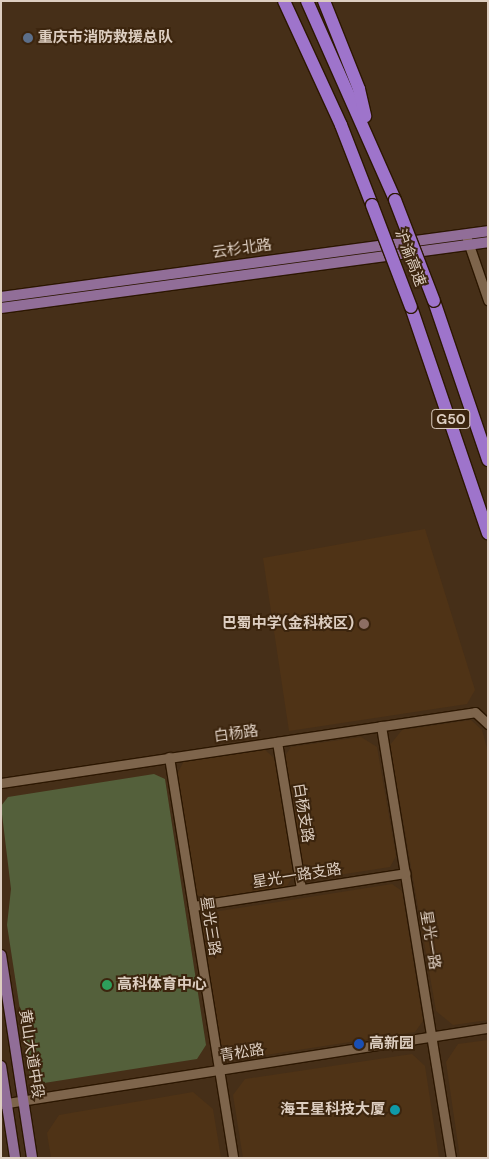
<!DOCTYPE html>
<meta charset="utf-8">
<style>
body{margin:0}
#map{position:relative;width:489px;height:1159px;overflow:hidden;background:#462f18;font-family:"DM Sans","Noto Sans SC",sans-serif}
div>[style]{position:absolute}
.built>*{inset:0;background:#4f3316}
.green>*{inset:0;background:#54603b}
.roads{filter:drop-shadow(1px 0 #2c1701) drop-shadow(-1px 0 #2c1701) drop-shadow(0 1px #2c1701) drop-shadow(0 -1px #2c1701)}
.minor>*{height:9px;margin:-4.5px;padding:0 4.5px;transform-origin:4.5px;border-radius:4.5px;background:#7e654c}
.major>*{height:10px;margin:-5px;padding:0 5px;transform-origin:5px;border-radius:5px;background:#916e98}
.highway>*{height:12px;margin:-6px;padding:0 6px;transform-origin:6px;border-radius:6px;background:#9e74cb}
.bridges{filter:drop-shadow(1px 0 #2c1701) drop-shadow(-1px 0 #2c1701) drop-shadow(0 1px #2c1701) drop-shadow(0 -1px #2c1701)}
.highway-bridge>*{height:12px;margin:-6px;padding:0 6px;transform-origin:6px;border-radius:6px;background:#9e74cb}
.dots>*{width:14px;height:14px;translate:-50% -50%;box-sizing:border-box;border:2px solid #3c250e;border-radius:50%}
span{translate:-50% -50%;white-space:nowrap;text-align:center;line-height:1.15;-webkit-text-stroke:4px #3c250e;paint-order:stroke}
.shield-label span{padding:1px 4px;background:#3c250e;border:1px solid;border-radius:4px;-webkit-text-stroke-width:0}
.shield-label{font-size:14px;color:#ddcec1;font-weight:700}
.poi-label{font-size:15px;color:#ddcec1;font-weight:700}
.left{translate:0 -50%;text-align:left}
.right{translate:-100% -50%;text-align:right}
.street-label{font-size:15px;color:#ddcec1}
.frame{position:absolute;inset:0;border:2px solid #ddcec1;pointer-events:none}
</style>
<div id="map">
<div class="built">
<i style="clip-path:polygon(425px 529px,475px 690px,467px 704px,289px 731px,263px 558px)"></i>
<i style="clip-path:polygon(471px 720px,482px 730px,488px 752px,488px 1020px,453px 1025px,436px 1011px,390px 745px,402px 730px)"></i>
<i style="clip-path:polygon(361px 737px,377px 747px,396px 856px,390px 867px,313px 879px,304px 873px,285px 756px,291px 747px)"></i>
<i style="clip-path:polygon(264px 749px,274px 758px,294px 875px,285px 889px,206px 901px,196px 894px,177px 774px,184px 761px)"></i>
<i style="clip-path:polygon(392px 884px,402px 891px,423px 1021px,415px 1032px,239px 1059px,221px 1044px,201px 921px,207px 913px)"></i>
<i style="clip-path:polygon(488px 1040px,488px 1158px,460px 1158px,446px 1062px,458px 1044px)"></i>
<i style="clip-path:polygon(412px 1054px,425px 1066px,439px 1158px,243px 1158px,233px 1095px,245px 1079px)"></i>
<i style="clip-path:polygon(193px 1092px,213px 1109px,221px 1158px,51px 1158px,47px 1133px,59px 1115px)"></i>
</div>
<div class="green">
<i style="clip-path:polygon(154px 774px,165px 779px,206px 1045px,197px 1059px,44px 1083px,30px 1075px,7px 925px,11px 889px,1px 806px,8px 797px)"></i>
</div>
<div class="roads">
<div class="minor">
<i style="left:467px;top:239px;width:65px;rotate:71deg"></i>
<i style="left:381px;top:726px;width:438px;rotate:80.8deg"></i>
<i style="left:277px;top:742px;width:149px;rotate:80.7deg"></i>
<i style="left:169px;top:757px;width:406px;rotate:80.9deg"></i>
<i style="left:1px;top:783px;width:479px;rotate:-8.5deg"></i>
<i style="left:475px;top:712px;width:18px;rotate:43deg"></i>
<i style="left:193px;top:906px;width:215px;rotate:-8.8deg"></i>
<i style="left:1px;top:1104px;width:493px;rotate:-8.9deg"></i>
</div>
<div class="major">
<i style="left:1px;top:297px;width:491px;rotate:-7.7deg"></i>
<i style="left:1px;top:308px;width:491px;rotate:-7.7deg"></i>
<i style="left:1px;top:955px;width:205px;rotate:81.3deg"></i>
<i style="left:1px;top:1066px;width:93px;rotate:81.3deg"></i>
</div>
<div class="highway">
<i style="left:284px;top:1px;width:136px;rotate:65.3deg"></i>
<i style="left:341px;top:125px;width:86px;rotate:68.8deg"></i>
<i style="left:307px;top:1px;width:218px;rotate:66.1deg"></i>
<i style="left:324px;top:1px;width:95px;rotate:68.3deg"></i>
<i style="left:359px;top:89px;width:28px;rotate:77deg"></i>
<i style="left:434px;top:301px;width:168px;rotate:71.2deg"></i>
<i style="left:411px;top:307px;width:239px;rotate:71.2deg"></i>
</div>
</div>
<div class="bridges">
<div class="highway-bridge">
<i style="left:395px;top:200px;width:108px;rotate:68.9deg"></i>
<i style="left:372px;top:205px;width:109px;rotate:69.1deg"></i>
</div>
</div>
<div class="dots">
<i style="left:28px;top:38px;background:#5c6f8a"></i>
<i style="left:364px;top:624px;background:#8d6e63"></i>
<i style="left:107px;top:985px;background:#2e9e5b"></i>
<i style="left:359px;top:1044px;background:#1a4fb4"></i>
<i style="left:395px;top:1110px;background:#0f9aa8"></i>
</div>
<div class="shield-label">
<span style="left:451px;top:419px">G50</span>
</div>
<div class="poi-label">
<span class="left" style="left:38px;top:38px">重庆市消防救援总队</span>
<span class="right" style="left:354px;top:624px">巴蜀中学(金科校区)</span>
<span class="left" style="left:117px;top:985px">高科体育中心</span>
<span class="left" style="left:369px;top:1044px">高新园</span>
<span class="right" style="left:385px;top:1110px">海王星科技大厦</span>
</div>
<div class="street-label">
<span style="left:242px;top:249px;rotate:-8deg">云杉北路</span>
<span style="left:410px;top:258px;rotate:69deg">沪渝高速</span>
<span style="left:236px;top:734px;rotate:-8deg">白杨路</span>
<span style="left:303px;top:813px;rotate:81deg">白杨支路</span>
<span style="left:297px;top:876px;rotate:-9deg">星光一路支路</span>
<span style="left:210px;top:926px;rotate:81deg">星光三路</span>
<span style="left:430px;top:940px;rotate:81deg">星光一路</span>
<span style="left:242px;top:1053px;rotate:-9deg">青松路</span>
<span style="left:31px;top:1054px;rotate:81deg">黄山大道中段</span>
</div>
<div class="frame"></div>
</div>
